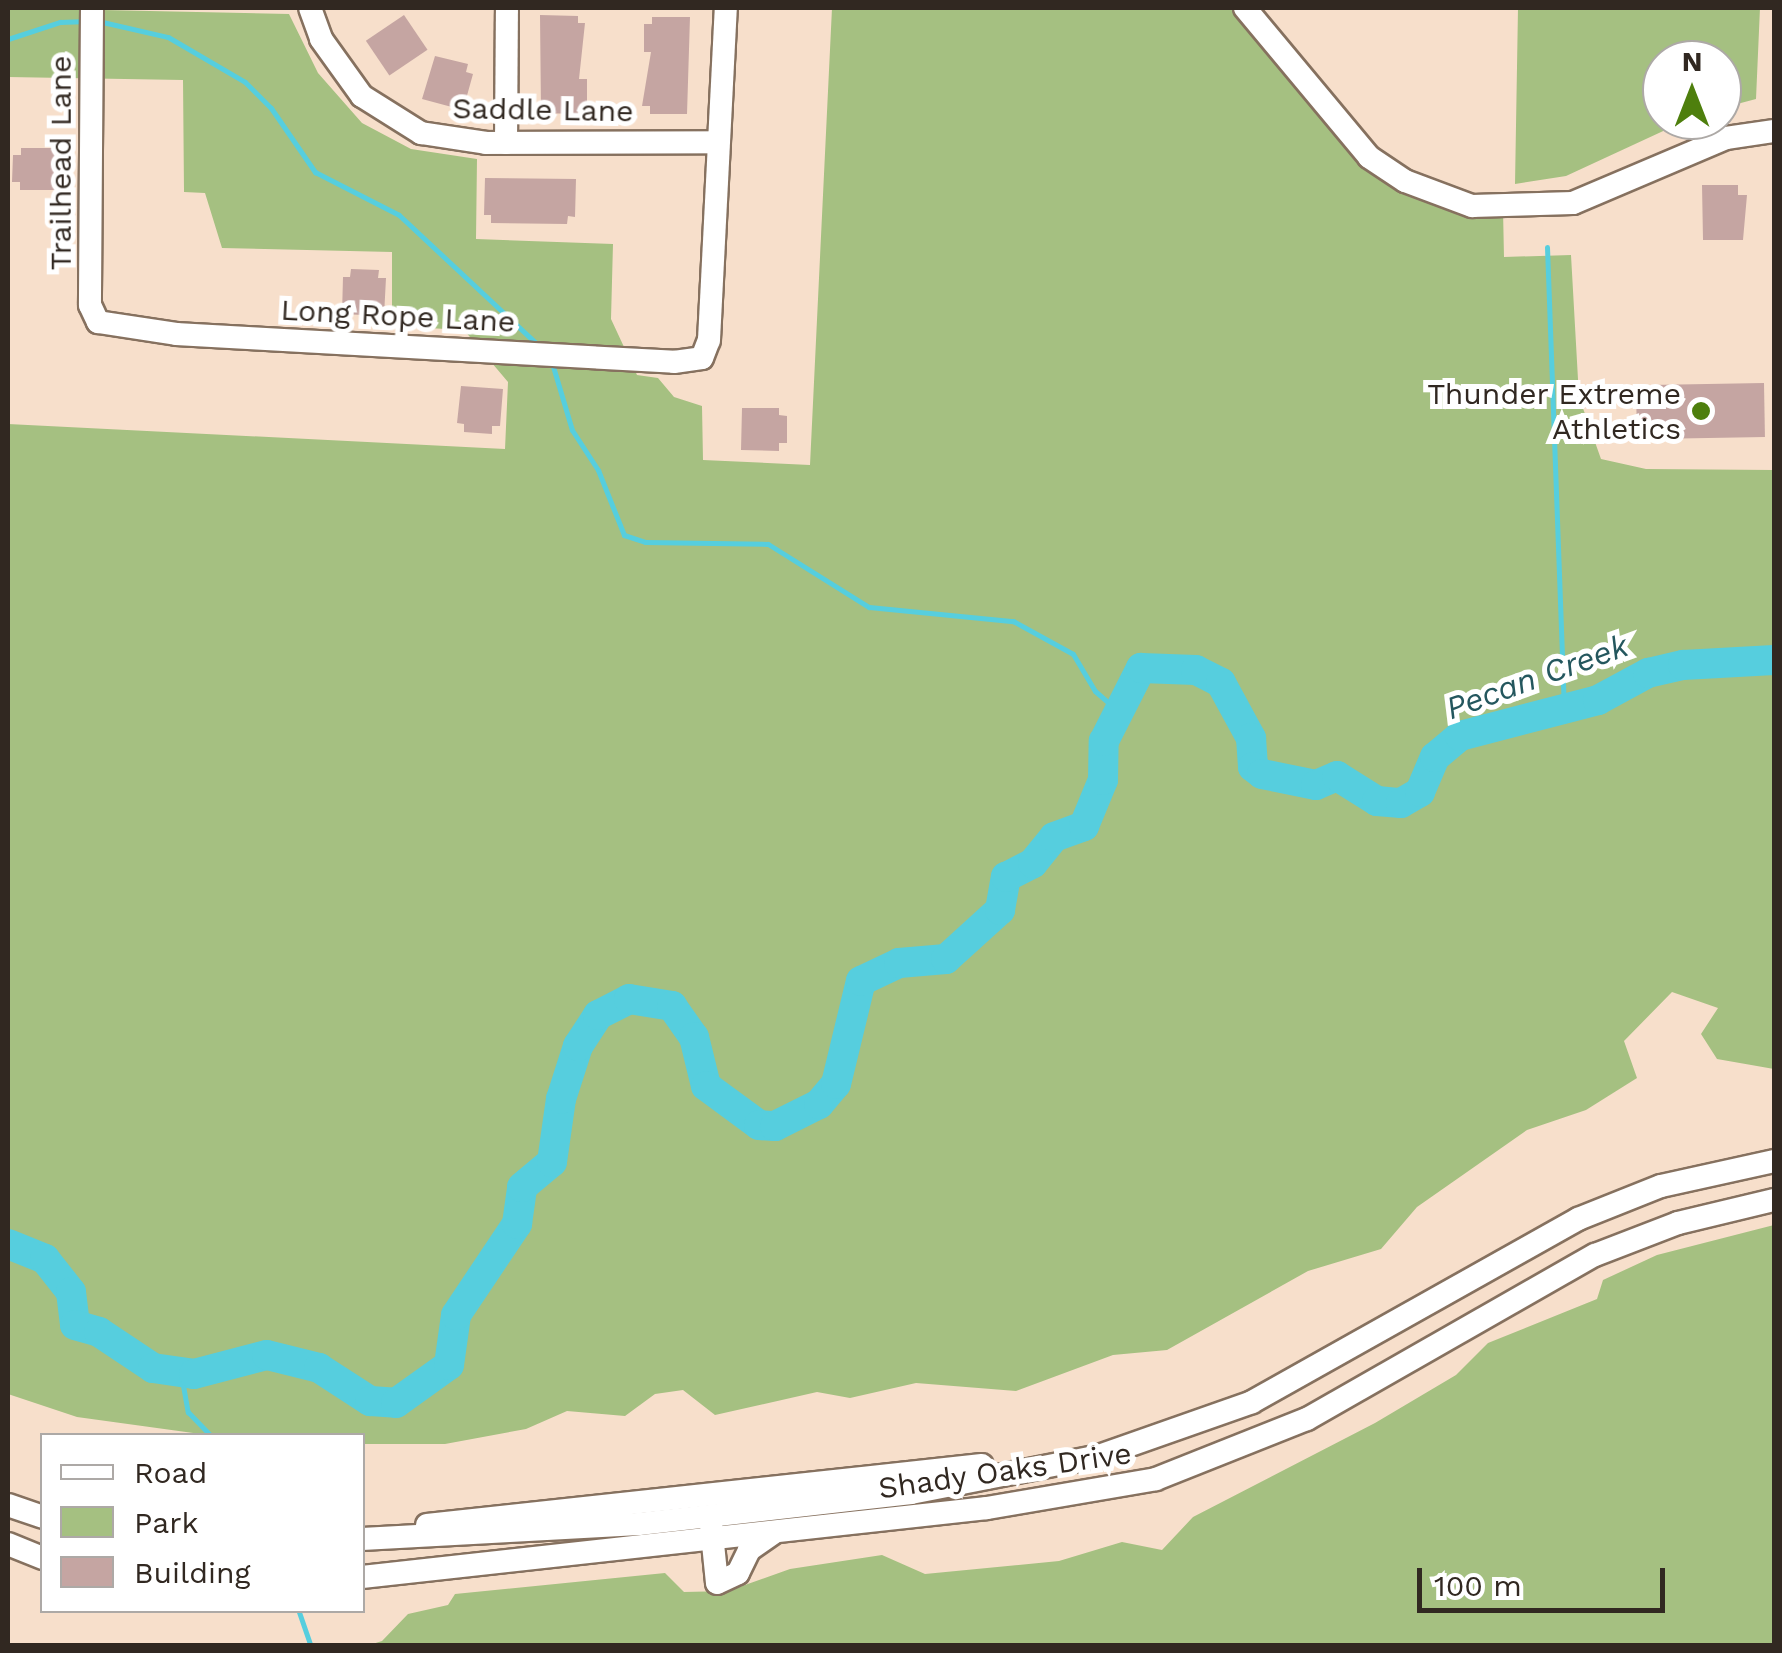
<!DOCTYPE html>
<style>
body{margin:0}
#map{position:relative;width:1782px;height:1653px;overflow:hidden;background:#f7dfcb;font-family:"Work Sans",sans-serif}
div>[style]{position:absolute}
.green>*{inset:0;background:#a5c081}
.stream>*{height:5px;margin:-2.5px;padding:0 2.5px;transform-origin:2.5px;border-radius:2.5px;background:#56cede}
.river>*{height:30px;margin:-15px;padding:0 15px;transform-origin:15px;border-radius:15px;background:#56cede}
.building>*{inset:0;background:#c5a5a2;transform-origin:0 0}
.roads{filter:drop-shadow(2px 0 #86715f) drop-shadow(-2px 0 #86715f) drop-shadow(0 2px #86715f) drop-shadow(0 -2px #86715f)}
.minor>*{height:22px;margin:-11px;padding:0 11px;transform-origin:11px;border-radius:11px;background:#fff}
.dots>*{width:28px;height:28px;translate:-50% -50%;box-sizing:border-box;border:5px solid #fff;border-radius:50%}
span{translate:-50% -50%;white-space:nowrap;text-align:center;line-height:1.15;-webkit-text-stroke:10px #fff;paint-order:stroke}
.street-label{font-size:30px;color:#312821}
.poi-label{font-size:30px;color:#312821}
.right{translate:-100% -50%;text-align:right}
.water-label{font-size:32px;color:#24575e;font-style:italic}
.frame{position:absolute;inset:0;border:10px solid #312821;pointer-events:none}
.legend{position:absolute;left:40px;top:1433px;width:325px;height:180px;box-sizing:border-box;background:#fff;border:2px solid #ada9a6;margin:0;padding:12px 18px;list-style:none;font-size:30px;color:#312821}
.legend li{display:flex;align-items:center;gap:20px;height:50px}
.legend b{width:50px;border:2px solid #ada9a6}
.north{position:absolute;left:1642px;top:40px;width:100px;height:100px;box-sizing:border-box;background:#fff;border:2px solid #ada9a6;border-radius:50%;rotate:0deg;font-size:28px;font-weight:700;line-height:40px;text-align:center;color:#312821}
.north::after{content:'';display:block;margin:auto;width:35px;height:45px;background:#4e7f0d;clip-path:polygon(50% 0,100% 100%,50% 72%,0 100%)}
.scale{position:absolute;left:1417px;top:1568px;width:248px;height:45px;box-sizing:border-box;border:5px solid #312821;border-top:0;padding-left:12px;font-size:30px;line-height:35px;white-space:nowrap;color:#312821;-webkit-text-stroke:8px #fff;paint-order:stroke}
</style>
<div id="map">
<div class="green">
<i style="clip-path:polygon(8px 8px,289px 14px,318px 73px,362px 123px,411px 149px,477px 159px,476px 239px,613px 244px,611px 319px,637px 375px,658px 378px,674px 397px,702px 406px,703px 460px,810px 465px,832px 8px,1245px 8px,1369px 157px,1503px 209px,1504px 257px,1571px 255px,1579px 397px,1601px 459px,1646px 469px,1774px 470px,1774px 1069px,1717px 1059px,1701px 1034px,1718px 1008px,1672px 992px,1624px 1041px,1637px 1078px,1586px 1110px,1527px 1130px,1417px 1207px,1381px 1249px,1308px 1271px,1167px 1350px,1113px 1355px,1016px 1391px,916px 1383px,850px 1398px,817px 1392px,715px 1415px,683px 1390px,655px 1394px,625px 1416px,567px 1411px,526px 1429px,445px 1444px,363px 1444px,362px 1436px,215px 1436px,77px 1417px,8px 1394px,8px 424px,505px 449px,508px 382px,464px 330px,392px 326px,392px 252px,222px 248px,205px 193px,184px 192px,183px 80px,8px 77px)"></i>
<i style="clip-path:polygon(1518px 8px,1760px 8px,1756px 99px,1722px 108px,1722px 60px,1662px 60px,1662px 120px,1687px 120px,1566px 176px,1515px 184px)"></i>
<i style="clip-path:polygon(1774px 1225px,1774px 1645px,366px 1646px,382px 1641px,408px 1614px,448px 1605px,455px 1594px,665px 1573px,684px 1592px,728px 1591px,790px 1569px,882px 1555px,925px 1574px,1059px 1561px,1122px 1542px,1162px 1550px,1193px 1517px,1375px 1423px,1456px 1375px,1488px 1343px,1597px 1299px,1603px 1280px,1657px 1255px)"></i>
</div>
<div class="stream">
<i style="left:98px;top:21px;width:72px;rotate:12.9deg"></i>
<i style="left:168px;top:37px;width:89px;rotate:30.3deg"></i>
<i style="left:245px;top:82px;width:37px;rotate:45deg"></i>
<i style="left:271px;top:108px;width:78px;rotate:55.5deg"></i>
<i style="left:315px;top:172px;width:94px;rotate:27.1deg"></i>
<i style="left:399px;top:215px;width:192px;rotate:43.1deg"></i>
<i style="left:8px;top:39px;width:55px;rotate:-18.1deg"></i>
<i style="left:60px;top:22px;width:27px;rotate:-2deg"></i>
<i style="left:1547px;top:247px;width:459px;rotate:87.9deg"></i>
<i style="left:552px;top:363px;width:70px;rotate:73.4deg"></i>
<i style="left:572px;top:430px;width:48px;rotate:57deg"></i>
<i style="left:598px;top:470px;width:70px;rotate:68.2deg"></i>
<i style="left:624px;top:535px;width:22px;rotate:18deg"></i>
<i style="left:645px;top:542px;width:123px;rotate:0.9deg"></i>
<i style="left:768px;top:544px;width:119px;rotate:32deg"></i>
<i style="left:869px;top:607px;width:145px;rotate:5.6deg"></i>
<i style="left:1013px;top:621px;width:68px;rotate:28.8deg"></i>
<i style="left:1073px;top:654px;width:43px;rotate:59.3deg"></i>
<i style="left:1095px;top:691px;width:28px;rotate:41deg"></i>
<i style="left:181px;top:1374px;width:39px;rotate:80deg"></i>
<i style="left:188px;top:1412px;width:33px;rotate:46deg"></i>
<i style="left:299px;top:1612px;width:36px;rotate:71deg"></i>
</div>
<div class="river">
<i style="left:8px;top:1244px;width:40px;rotate:22deg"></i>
<i style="left:45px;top:1259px;width:42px;rotate:51.8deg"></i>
<i style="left:71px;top:1292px;width:33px;rotate:83deg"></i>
<i style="left:75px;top:1325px;width:25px;rotate:16deg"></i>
<i style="left:99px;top:1332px;width:65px;rotate:33.7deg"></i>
<i style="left:153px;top:1368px;width:41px;rotate:8.3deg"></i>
<i style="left:194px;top:1374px;width:75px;rotate:-14.6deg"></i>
<i style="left:267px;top:1355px;width:54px;rotate:14deg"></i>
<i style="left:319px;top:1368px;width:61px;rotate:32.9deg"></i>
<i style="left:370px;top:1401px;width:26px;rotate:4deg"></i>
<i style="left:396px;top:1403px;width:65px;rotate:-35.6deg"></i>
<i style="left:449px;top:1365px;width:50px;rotate:-82deg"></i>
<i style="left:456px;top:1315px;width:110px;rotate:-56.2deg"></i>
<i style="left:517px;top:1224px;width:37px;rotate:-82deg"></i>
<i style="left:522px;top:1187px;width:39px;rotate:-40deg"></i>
<i style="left:552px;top:1162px;width:64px;rotate:-81.9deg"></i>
<i style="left:561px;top:1099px;width:56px;rotate:-72.2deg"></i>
<i style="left:578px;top:1046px;width:37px;rotate:-57deg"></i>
<i style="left:598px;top:1015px;width:35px;rotate:-27deg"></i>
<i style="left:629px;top:999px;width:44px;rotate:9.2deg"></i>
<i style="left:672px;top:1006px;width:38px;rotate:55deg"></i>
<i style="left:694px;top:1037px;width:50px;rotate:76.2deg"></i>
<i style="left:706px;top:1086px;width:66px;rotate:36.3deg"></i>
<i style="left:759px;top:1125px;width:16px;rotate:4deg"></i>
<i style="left:775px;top:1126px;width:49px;rotate:-26.6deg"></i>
<i style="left:819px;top:1104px;width:26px;rotate:-50deg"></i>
<i style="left:836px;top:1084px;width:106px;rotate:-76.4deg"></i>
<i style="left:861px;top:981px;width:42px;rotate:-25.3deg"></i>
<i style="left:899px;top:963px;width:47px;rotate:-4.9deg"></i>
<i style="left:946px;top:959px;width:73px;rotate:-42.2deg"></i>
<i style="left:1000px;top:910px;width:34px;rotate:-80deg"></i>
<i style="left:1006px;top:877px;width:30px;rotate:-27deg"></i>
<i style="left:1033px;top:863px;width:33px;rotate:-51deg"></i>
<i style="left:1054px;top:837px;width:32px;rotate:-20deg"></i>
<i style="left:1084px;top:826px;width:50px;rotate:-67.6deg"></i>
<i style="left:1103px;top:780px;width:39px;rotate:-89deg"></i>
<i style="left:1104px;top:741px;width:82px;rotate:-63.1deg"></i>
<i style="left:1141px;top:668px;width:55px;rotate:2.1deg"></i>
<i style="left:1196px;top:670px;width:28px;rotate:27deg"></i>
<i style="left:1221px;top:683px;width:63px;rotate:61.4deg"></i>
<i style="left:1251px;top:738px;width:29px;rotate:86deg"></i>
<i style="left:1253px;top:767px;width:11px;rotate:38deg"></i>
<i style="left:1262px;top:774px;width:55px;rotate:11.5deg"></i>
<i style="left:1316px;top:785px;width:23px;rotate:-23deg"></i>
<i style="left:1337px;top:776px;width:47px;rotate:32deg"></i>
<i style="left:1377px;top:801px;width:24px;rotate:5deg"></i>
<i style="left:1401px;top:803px;width:22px;rotate:-30deg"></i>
<i style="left:1420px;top:792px;width:38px;rotate:-67deg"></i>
<i style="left:1435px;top:757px;width:33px;rotate:-40deg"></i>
<i style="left:1460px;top:736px;width:143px;rotate:-14.6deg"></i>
<i style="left:1598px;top:700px;width:57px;rotate:-28.4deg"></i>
<i style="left:1648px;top:673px;width:36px;rotate:-13deg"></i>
<i style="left:1683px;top:665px;width:91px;rotate:-3.1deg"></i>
</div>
<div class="building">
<i style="left:404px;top:15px;width:42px;height:46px;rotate:56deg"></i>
<i style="clip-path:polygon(540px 15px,578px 16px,578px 23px,585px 23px,579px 79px,587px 79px,587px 107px,579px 106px,578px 114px,541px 113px)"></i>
<i style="clip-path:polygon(652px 17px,690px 17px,687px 114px,650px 114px,650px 106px,642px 106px,651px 52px,644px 52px,644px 24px,652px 24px)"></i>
<i style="clip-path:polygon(435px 56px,468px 64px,466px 72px,473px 74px,463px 110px,422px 99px)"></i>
<i style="clip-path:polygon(21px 148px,58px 148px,58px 190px,20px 190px,20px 182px,12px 182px,13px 155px,21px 155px)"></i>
<i style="clip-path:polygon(485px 178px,576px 179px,575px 217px,568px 216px,567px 224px,491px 223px,491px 215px,484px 215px)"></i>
<i style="clip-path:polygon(1702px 185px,1738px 185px,1738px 195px,1747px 195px,1743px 240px,1703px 240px)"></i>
<i style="clip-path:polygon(351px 269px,379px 270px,378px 278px,386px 278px,384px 316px,342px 314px,343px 277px,350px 277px)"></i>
<i style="left:1764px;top:383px;width:54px;height:128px;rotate:89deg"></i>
<i style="clip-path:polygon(461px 386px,503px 389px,500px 426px,492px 426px,492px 434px,464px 432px,464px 424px,457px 423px)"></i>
<i style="clip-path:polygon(742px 408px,779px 408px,779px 415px,787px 416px,787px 443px,779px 443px,779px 451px,741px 450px)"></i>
</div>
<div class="roads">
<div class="minor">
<i style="left:92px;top:8px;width:297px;rotate:90.4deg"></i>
<i style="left:90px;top:305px;width:19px;rotate:65deg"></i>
<i style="left:98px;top:322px;width:79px;rotate:8.7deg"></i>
<i style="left:176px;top:334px;width:499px;rotate:3.2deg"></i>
<i style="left:674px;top:362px;width:28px;rotate:-8deg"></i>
<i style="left:702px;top:358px;width:19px;rotate:-69deg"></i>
<i style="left:709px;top:340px;width:332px;rotate:-87.1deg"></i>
<i style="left:310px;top:8px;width:33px;rotate:70deg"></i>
<i style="left:321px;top:39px;width:70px;rotate:54.3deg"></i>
<i style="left:362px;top:96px;width:70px;rotate:32.1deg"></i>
<i style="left:421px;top:133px;width:66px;rotate:8.7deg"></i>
<i style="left:486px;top:143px;width:232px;rotate:-0.2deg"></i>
<i style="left:1245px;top:8px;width:194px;rotate:50.2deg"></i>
<i style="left:1369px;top:157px;width:43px;rotate:33.7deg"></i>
<i style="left:1405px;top:181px;width:72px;rotate:20.5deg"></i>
<i style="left:1472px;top:206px;width:101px;rotate:-1.7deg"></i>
<i style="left:1573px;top:203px;width:166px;rotate:-23deg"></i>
<i style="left:1726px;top:138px;width:49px;rotate:-8.3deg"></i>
<i style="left:506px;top:143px;width:135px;rotate:-89.6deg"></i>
<i style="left:8px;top:1505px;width:36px;rotate:19deg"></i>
<i style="left:711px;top:1524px;width:59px;rotate:84.2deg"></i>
<i style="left:717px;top:1583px;width:23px;rotate:-25deg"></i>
<i style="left:738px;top:1573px;width:25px;rotate:-64deg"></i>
<i style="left:749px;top:1550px;width:29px;rotate:-35deg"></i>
<i style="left:427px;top:1525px;width:558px;rotate:-6.17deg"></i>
<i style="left:362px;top:1539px;width:277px;rotate:-3.1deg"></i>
<i style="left:639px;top:1524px;width:274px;rotate:-6.5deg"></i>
<i style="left:911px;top:1493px;width:192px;rotate:-11.1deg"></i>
<i style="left:1099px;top:1456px;width:162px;rotate:-19.4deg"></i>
<i style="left:1252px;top:1402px;width:374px;rotate:-29.3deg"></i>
<i style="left:1578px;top:1219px;width:89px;rotate:-21.7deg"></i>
<i style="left:1661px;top:1186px;width:116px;rotate:-12.5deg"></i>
<i style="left:8px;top:1544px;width:37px;rotate:22deg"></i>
<i style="left:362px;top:1577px;width:629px;rotate:-6.3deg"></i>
<i style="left:987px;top:1508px;width:171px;rotate:-9.7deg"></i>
<i style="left:1156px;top:1479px;width:162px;rotate:-21.7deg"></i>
<i style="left:1307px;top:1419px;width:331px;rotate:-29.7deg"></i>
<i style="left:1595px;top:1255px;width:89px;rotate:-21.1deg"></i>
<i style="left:1678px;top:1223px;width:99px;rotate:-13.5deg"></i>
</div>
</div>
<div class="dots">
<i style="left:1701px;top:411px;background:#4e7f0d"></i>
</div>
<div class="street-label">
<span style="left:543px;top:110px;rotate:1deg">Saddle Lane</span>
<span style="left:61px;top:163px;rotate:-90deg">Trailhead Lane</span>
<span style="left:398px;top:316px;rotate:3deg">Long Rope Lane</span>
<span style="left:1005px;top:1471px;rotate:-8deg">Shady Oaks Drive</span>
</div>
<div class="poi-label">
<span class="right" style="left:1681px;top:411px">Thunder Extreme<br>Athletics</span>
</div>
<div class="water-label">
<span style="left:1537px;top:677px;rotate:-20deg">Pecan Creek</span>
</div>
<div class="frame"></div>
<ul class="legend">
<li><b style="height:12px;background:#fff"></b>Road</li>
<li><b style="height:28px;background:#a5c081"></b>Park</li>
<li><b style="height:28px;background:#c5a5a2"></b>Building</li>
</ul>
<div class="north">N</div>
<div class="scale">100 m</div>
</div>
